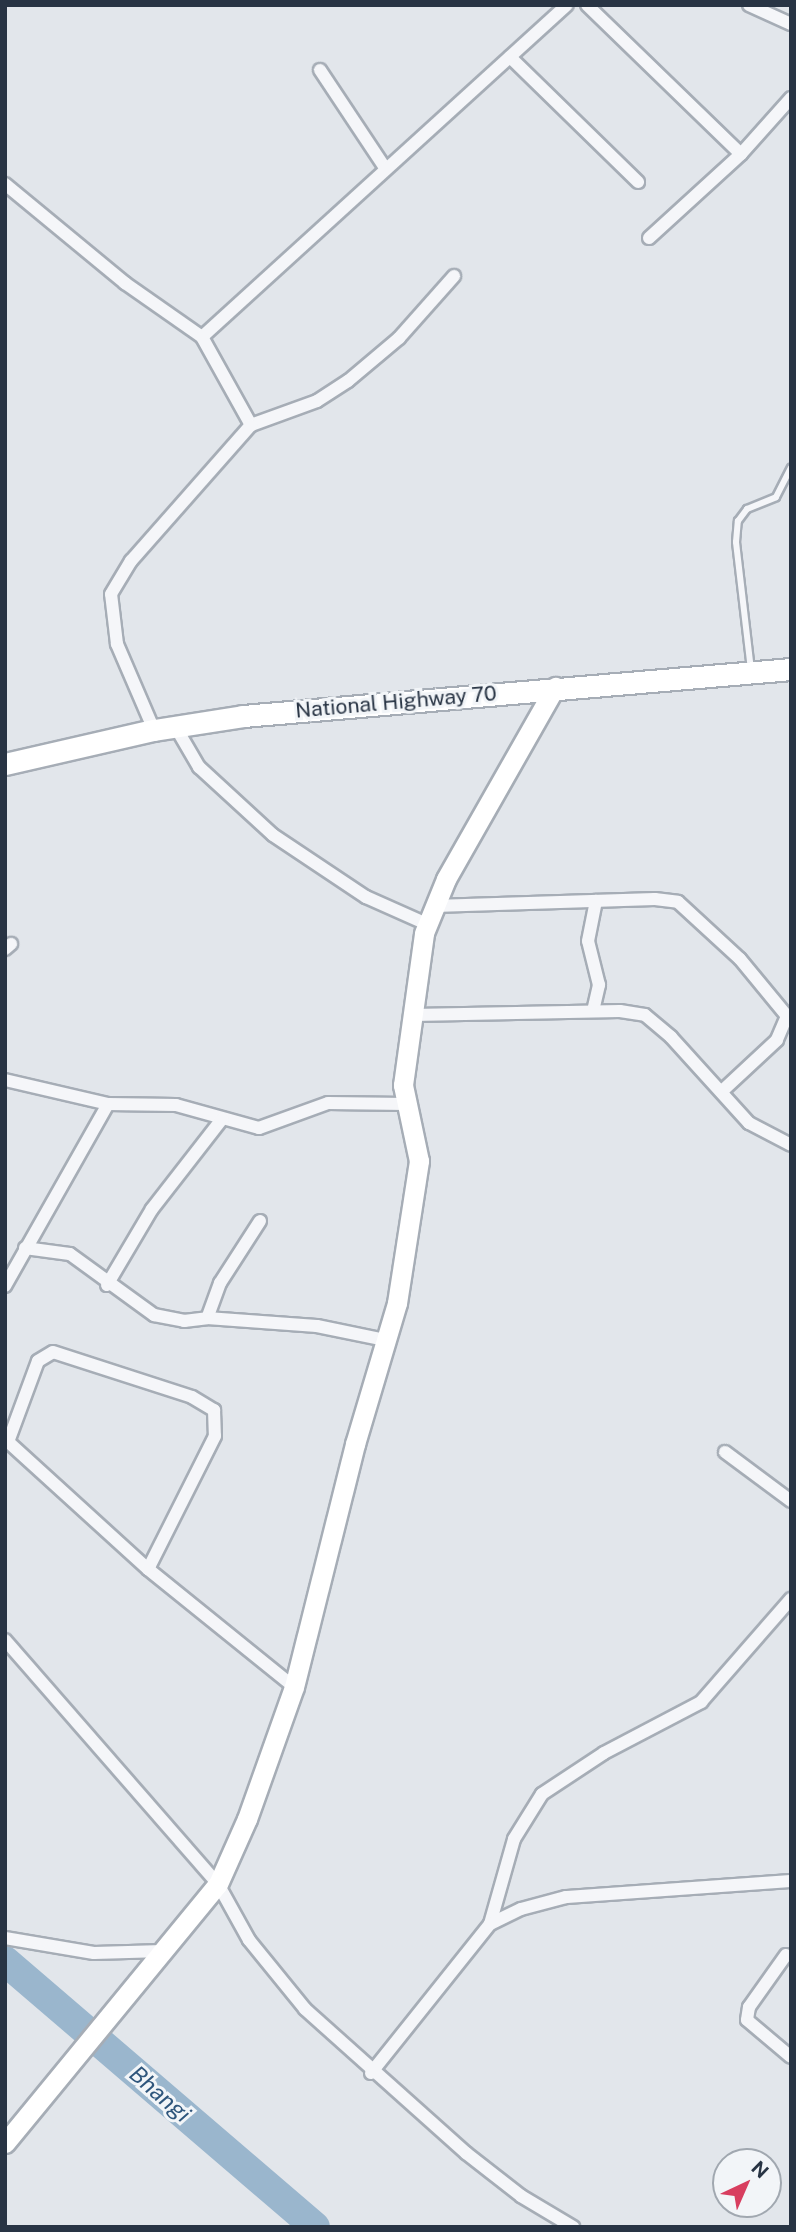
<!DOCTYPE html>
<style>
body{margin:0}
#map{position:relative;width:796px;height:2232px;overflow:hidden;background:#e2e6eb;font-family:"Public Sans",sans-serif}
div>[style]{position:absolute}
.river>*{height:30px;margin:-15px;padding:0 15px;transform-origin:15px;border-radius:15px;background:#9ab6cd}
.roads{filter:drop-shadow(2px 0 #a6adb6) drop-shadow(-2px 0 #a6adb6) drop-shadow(0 2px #a6adb6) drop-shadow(0 -2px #a6adb6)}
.service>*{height:6px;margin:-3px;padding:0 3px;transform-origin:3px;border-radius:3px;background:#f5f6f9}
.minor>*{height:12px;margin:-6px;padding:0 6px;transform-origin:6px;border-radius:6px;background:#f5f6f9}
.secondary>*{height:19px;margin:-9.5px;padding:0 9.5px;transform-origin:9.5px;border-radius:9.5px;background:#fff}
.primary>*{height:21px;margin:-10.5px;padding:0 10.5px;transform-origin:10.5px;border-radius:10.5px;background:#fff}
span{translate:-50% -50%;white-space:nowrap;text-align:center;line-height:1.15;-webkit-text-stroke:6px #f2f5f8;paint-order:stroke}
.street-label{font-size:21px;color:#283444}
.water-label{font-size:23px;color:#2f567c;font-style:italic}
.frame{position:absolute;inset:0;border:7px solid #283444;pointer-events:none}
.north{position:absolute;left:712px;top:2148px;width:70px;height:70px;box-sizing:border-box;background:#f2f5f8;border:2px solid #a1a8b0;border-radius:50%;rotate:44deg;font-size:19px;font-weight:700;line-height:28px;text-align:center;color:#283444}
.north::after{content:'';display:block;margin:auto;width:24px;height:32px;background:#d83e5f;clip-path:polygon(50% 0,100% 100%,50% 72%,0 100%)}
</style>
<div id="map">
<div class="river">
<i style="left:5px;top:1961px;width:408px;rotate:40.6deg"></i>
</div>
<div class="roads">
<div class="service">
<i style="left:751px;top:670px;width:129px;rotate:-96.7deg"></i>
<i style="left:736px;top:542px;width:21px;rotate:-85deg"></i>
<i style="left:738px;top:521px;width:15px;rotate:-53deg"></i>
<i style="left:747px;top:509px;width:31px;rotate:-22deg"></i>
<i style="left:776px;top:497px;width:33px;rotate:-63deg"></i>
</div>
<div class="minor">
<i style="left:587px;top:5px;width:214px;rotate:44.1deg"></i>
<i style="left:749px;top:5px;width:46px;rotate:24.3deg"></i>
<i style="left:510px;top:57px;width:179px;rotate:44.3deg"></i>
<i style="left:320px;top:70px;width:118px;rotate:56.4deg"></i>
<i style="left:5px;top:184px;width:156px;rotate:39.5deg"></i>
<i style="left:125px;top:283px;width:94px;rotate:35deg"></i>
<i style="left:202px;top:337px;width:493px;rotate:-42.3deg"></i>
<i style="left:649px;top:238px;width:125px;rotate:-42.4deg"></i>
<i style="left:741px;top:154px;width:75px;rotate:-48.2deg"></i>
<i style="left:202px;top:337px;width:101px;rotate:60.9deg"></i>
<i style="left:251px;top:425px;width:70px;rotate:-20deg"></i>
<i style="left:317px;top:401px;width:37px;rotate:-33deg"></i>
<i style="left:348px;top:381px;width:67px;rotate:-40.1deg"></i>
<i style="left:399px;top:338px;width:83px;rotate:-48.4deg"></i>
<i style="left:175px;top:726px;width:48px;rotate:59.7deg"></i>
<i style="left:199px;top:767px;width:100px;rotate:42.6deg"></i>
<i style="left:273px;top:835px;width:112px;rotate:33.7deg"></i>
<i style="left:366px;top:897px;width:67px;rotate:23.9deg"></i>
<i style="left:154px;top:730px;width:94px;rotate:-113.3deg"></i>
<i style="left:117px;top:644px;width:50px;rotate:-96.8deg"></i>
<i style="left:111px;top:594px;width:39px;rotate:-59deg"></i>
<i style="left:131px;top:561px;width:181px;rotate:-48.6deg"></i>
<i style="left:434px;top:906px;width:221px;rotate:-1.8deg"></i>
<i style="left:655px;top:899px;width:23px;rotate:7deg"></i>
<i style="left:678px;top:902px;width:84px;rotate:42.6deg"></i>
<i style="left:740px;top:959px;width:74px;rotate:50.5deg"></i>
<i style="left:787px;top:1016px;width:26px;rotate:113deg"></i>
<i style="left:777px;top:1040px;width:76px;rotate:137.1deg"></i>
<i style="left:5px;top:949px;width:8px;rotate:-40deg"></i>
<i style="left:593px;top:1011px;width:27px;rotate:-77deg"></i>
<i style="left:599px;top:985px;width:45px;rotate:-104deg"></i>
<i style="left:588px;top:941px;width:41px;rotate:-78.7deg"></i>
<i style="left:413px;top:1015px;width:207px;rotate:-1.1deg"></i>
<i style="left:620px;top:1011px;width:25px;rotate:9deg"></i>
<i style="left:645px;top:1015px;width:34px;rotate:40deg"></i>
<i style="left:671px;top:1037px;width:116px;rotate:47.8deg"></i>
<i style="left:749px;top:1123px;width:47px;rotate:27.6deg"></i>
<i style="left:5px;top:1080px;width:106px;rotate:13.1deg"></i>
<i style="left:108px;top:1104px;width:68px;rotate:0.8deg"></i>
<i style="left:176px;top:1105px;width:86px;rotate:15.5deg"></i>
<i style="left:259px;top:1128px;width:73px;rotate:-19.9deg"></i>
<i style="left:328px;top:1103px;width:78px;rotate:0.7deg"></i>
<i style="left:260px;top:1221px;width:74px;rotate:122.8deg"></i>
<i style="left:220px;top:1283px;width:37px;rotate:110deg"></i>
<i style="left:207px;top:1318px;width:110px;rotate:4.2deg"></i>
<i style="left:317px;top:1326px;width:69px;rotate:11.6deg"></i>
<i style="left:25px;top:1248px;width:45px;rotate:7.6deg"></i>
<i style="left:70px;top:1254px;width:104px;rotate:36deg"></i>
<i style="left:154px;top:1315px;width:31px;rotate:11deg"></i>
<i style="left:184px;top:1321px;width:23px;rotate:-7deg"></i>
<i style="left:107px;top:1285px;width:88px;rotate:-59.4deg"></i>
<i style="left:152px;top:1209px;width:114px;rotate:-52.1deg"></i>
<i style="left:5px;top:1286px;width:209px;rotate:-60.5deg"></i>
<i style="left:5px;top:1439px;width:193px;rotate:42.3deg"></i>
<i style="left:148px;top:1569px;width:188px;rotate:38.9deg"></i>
<i style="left:8px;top:1442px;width:86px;rotate:-69.7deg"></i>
<i style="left:38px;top:1361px;width:17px;rotate:-31deg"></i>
<i style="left:53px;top:1352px;width:146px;rotate:17.9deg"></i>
<i style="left:192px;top:1397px;width:26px;rotate:31deg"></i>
<i style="left:214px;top:1410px;width:26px;rotate:88deg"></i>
<i style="left:215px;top:1436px;width:149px;rotate:116.7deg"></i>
<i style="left:725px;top:1452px;width:82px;rotate:36.6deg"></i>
<i style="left:5px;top:1640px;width:324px;rotate:48.9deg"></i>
<i style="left:218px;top:1884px;width:64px;rotate:61deg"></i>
<i style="left:249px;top:1940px;width:89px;rotate:50.9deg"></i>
<i style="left:305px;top:2009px;width:216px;rotate:41.8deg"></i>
<i style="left:466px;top:2153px;width:70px;rotate:38deg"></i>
<i style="left:521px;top:2196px;width:61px;rotate:30.8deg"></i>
<i style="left:490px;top:1924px;width:88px;rotate:-74.2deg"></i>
<i style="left:514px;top:1839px;width:53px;rotate:-58.1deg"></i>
<i style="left:542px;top:1794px;width:74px;rotate:-33.5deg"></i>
<i style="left:604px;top:1753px;width:110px;rotate:-27.7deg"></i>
<i style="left:701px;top:1702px;width:137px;rotate:-48.9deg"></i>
<i style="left:5px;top:1938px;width:90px;rotate:9.6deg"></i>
<i style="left:94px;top:1953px;width:69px;rotate:-1.7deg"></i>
<i style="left:786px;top:1955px;width:64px;rotate:125.4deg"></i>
<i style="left:749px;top:2007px;width:13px;rotate:99deg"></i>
<i style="left:747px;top:2020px;width:57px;rotate:40.1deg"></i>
<i style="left:371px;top:2073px;width:191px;rotate:-51.4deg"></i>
<i style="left:490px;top:1924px;width:34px;rotate:-26deg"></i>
<i style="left:521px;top:1909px;width:47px;rotate:-14.9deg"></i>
<i style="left:566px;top:1897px;width:226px;rotate:-4.1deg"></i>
</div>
<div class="secondary">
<i style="left:5px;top:2143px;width:335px;rotate:-50.6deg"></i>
<i style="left:218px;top:1884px;width:71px;rotate:-66deg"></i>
<i style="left:247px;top:1819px;width:140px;rotate:-70.4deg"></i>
<i style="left:294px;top:1687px;width:251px;rotate:-75.9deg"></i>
<i style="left:355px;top:1444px;width:147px;rotate:-73.4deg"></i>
<i style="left:397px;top:1303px;width:144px;rotate:-81.2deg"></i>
<i style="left:419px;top:1161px;width:78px;rotate:-101.9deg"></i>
<i style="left:403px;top:1085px;width:153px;rotate:-82.1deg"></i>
<i style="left:424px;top:933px;width:58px;rotate:-67.8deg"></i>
<i style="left:446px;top:879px;width:221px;rotate:-60.4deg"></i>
</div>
<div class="primary">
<i style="left:5px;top:764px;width:153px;rotate:-12.9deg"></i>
<i style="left:154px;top:730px;width:90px;rotate:-8.9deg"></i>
<i style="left:243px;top:716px;width:550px;rotate:-4.9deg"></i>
</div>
</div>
<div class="street-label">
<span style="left:396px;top:702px;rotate:-5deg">National Highway 70</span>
</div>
<div class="water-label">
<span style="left:160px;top:2094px;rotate:41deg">Bhangi</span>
</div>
<div class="frame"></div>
<div class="north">N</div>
</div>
